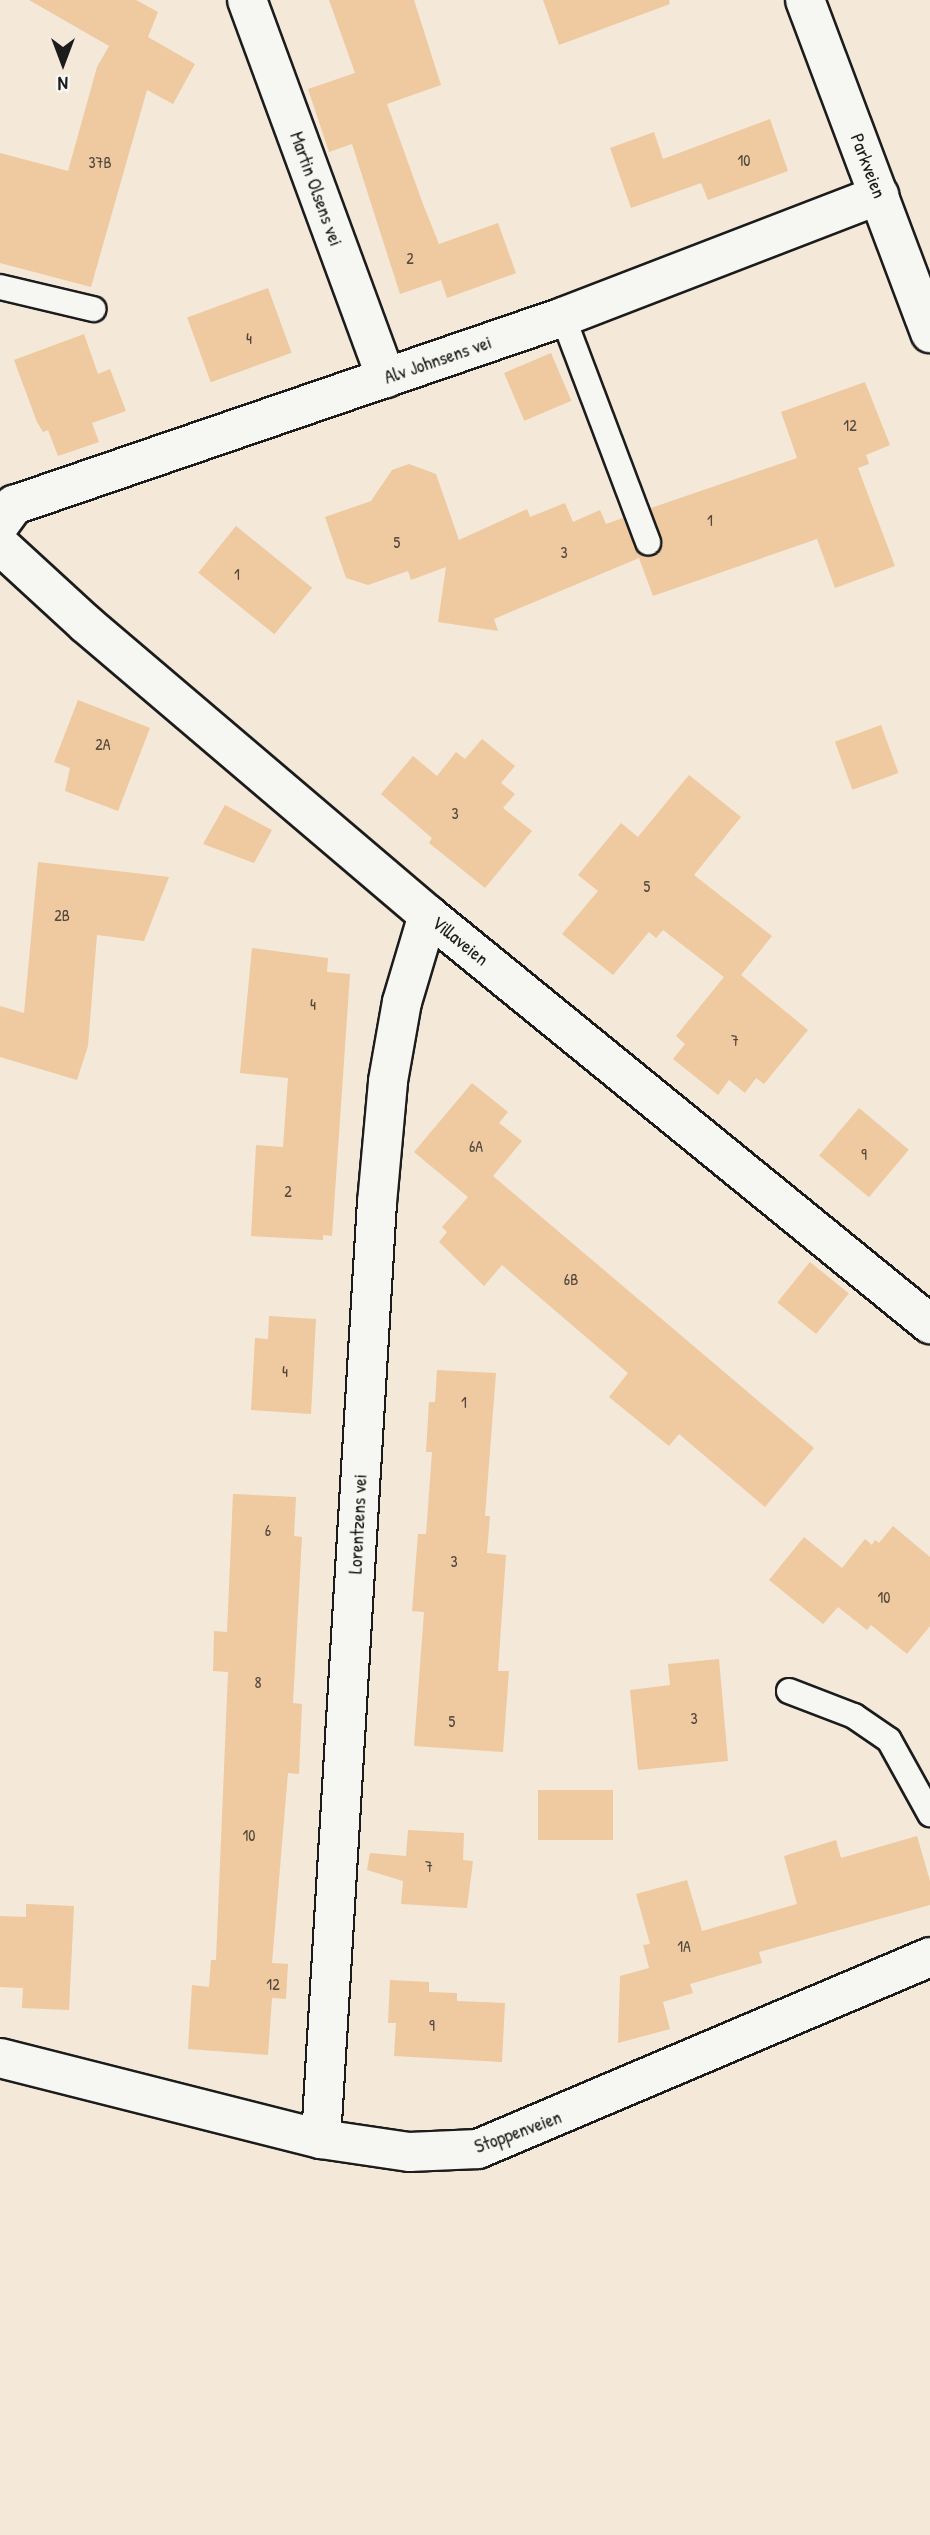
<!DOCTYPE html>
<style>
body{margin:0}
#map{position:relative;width:930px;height:2535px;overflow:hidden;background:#f4e8d9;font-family:"Patrick Hand",sans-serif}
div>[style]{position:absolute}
.building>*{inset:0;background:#efc99f;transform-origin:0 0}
.roads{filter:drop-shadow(2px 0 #1c1c1c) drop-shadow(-2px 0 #1c1c1c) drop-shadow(0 2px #1c1c1c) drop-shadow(0 -2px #1c1c1c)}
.lane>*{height:24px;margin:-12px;padding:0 12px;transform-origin:12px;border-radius:12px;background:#f6f6f2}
.street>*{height:38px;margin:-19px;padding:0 19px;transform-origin:19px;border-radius:19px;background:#f6f6f2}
span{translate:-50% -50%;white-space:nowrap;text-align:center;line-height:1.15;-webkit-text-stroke:6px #f6f6f2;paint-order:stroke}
.number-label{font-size:16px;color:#51473d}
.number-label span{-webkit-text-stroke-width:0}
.street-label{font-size:19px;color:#1c1c1c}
.north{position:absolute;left:28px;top:28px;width:70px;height:70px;-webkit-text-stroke:5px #f6f6f2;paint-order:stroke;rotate:180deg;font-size:19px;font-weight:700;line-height:28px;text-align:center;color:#1c1c1c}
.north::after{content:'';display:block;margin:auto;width:24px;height:32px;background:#1c1c1c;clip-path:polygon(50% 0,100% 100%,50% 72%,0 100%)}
</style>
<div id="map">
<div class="building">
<i style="clip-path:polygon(29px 0,136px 0,158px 12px,148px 37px,195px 64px,173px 104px,147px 90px,91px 287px,0 263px,0 153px,68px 171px,97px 67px,109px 46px)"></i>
<i style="clip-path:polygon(329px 0,414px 0,441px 85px,387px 104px,423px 204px,439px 244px,498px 223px,516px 273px,447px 298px,441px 280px,400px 294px,352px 144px,329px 152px,308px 89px,355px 73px)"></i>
<i style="clip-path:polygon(543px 0,669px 0,670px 4px,559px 45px)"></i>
<i style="clip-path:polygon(770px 119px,788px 171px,708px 200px,701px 183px,631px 208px,610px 148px,654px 132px,663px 159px)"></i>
<i style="left:268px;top:288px;width:69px;height:86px;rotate:70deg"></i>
<i style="clip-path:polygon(84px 334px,98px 374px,110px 369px,126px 411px,92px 423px,99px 442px,58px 456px,48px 430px,43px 432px,37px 422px,14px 360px)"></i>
<i style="left:551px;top:353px;width:52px;height:51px;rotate:67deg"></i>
<i style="clip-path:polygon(865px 382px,890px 445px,866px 455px,869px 464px,858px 468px,895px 566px,835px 588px,817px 539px,653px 596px,639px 558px,494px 619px,498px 631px,438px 622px,446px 567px,411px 580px,408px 571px,368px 585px,346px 578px,325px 517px,371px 501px,392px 470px,409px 464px,436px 474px,459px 540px,527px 509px,530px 517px,565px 503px,573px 522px,600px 510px,606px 524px,623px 518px,638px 553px,653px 556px,663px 544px,651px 508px,797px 458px,781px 412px)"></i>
<i style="left:236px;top:526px;width:98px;height:60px;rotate:39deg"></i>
<i style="clip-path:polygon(78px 700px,150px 728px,118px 811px,65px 791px,70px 768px,54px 762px)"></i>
<i style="left:881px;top:725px;width:51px;height:49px;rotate:70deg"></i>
<i style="clip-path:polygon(482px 739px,515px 766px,501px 783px,515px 794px,503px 808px,532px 831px,485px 888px,429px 843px,432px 838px,381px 794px,413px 756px,437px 776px,456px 752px,465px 759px)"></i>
<i style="clip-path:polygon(689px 775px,741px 817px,694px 875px,772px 936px,741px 975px,808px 1030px,764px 1084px,756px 1078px,745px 1093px,729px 1080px,718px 1095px,673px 1059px,685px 1044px,676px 1036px,724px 977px,663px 930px,656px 938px,649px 932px,613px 975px,562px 934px,598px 891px,578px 875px,621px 823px,638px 837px)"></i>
<i style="clip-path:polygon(225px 805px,272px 830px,254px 863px,203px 844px)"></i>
<i style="clip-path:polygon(38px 862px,169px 877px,144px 941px,97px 935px,88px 1046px,77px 1080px,0 1057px,0 1006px,24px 1013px)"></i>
<i style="clip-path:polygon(252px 948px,328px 958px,327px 972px,350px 974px,332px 1236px,323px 1235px,323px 1240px,251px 1236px,256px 1145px,283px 1147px,288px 1078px,240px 1073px)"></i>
<i style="clip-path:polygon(472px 1083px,508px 1112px,499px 1123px,522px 1141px,493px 1176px,814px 1448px,765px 1507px,679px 1434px,669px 1446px,609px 1397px,628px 1373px,502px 1265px,484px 1286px,439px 1242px,447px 1232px,442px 1227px,468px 1197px,414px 1152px)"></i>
<i style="left:859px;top:1108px;width:65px;height:62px;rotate:40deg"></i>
<i style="left:810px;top:1262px;width:50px;height:52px;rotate:39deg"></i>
<i style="clip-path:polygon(269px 1316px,316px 1319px,311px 1414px,251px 1410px,255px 1338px,268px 1339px)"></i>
<i style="clip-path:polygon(437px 1370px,496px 1373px,485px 1516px,490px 1516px,487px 1553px,506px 1555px,498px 1671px,509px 1671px,503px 1752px,414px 1746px,424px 1612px,412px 1611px,418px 1534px,426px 1534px,432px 1452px,426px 1452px,429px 1402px,435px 1402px)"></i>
<i style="clip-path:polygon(233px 1494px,296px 1497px,294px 1536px,302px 1537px,293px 1703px,302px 1704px,299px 1774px,288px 1773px,272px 1963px,288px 1964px,286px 1999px,272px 1998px,268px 2055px,188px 2049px,192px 1985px,209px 1987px,211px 1960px,216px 1960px,228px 1672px,213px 1671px,214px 1631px,227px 1632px)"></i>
<i style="clip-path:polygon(893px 1526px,930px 1557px,930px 1626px,907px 1654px,871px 1625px,867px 1630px,838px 1607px,823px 1624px,769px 1580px,804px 1537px,842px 1568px,865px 1539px,872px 1545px,875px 1540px,879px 1543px)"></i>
<i style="clip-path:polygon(719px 1659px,728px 1761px,638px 1770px,630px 1690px,670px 1685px,668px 1664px)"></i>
<i style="left:538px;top:1790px;width:75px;height:50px"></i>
<i style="clip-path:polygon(408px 1830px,464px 1833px,463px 1860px,473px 1861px,467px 1908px,401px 1904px,403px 1881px,367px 1870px,370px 1853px,406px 1856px)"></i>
<i style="clip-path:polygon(917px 1836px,930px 1881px,930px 1905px,759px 1952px,762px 1963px,690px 1984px,693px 1993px,663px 2002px,670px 2029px,618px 2043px,620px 1976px,649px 1968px,643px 1945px,650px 1944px,636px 1894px,687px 1880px,702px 1931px,797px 1904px,784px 1856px,836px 1840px,841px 1858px)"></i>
<i style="clip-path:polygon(26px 1904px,74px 1906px,69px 2010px,22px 2008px,23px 1988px,0 1987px,0 1916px,26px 1917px)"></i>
<i style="clip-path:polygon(390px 1980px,429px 1982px,429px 1992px,457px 1993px,457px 2001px,505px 2003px,502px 2062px,394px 2056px,396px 2023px,388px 2023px)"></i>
</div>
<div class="roads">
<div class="lane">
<i style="left:0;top:287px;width:96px;rotate:13.3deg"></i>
<i style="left:563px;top:317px;width:241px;rotate:69.3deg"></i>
<i style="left:789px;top:1691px;width:70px;rotate:21deg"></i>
<i style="left:854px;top:1716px;width:42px;rotate:34.4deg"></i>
<i style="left:889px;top:1740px;width:85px;rotate:61deg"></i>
</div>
<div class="street">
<i style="left:247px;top:0;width:403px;rotate:69.8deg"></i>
<i style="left:805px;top:0;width:356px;rotate:69.4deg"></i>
<i style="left:0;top:524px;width:24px;rotate:-54deg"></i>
<i style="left:14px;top:505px;width:580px;rotate:-18.9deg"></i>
<i style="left:563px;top:317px;width:339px;rotate:-21.1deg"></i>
<i style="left:0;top:545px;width:117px;rotate:42.6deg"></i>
<i style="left:86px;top:624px;width:449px;rotate:40.4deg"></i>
<i style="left:428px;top:915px;width:648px;rotate:39.17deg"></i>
<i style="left:0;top:2058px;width:331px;rotate:14.2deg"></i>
<i style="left:321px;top:2139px;width:89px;rotate:8.4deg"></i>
<i style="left:409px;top:2152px;width:69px;rotate:-2.5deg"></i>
<i style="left:478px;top:2149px;width:491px;rotate:-23deg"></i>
<i style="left:321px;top:2139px;width:938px;rotate:-86.58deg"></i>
<i style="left:377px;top:1203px;width:122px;rotate:-84.8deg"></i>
<i style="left:388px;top:1081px;width:80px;rotate:-80deg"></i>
<i style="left:402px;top:1002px;width:91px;rotate:-73.4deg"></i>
</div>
</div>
<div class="number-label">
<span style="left:744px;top:160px">10</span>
<span style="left:100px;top:162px">37B</span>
<span style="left:410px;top:258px">2</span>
<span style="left:249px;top:338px">4</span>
<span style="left:850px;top:425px">12</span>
<span style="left:710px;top:520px">1</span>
<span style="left:397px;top:542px">5</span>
<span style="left:564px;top:552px">3</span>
<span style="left:237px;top:574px">1</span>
<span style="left:103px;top:744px">2A</span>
<span style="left:455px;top:813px">3</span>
<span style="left:647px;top:886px">5</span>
<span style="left:62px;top:915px">2B</span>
<span style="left:313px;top:1004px">4</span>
<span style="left:735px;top:1040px">7</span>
<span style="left:476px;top:1146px">6A</span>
<span style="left:864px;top:1154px">9</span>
<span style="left:288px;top:1191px">2</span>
<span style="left:571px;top:1279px">6B</span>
<span style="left:285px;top:1371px">4</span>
<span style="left:464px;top:1402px">1</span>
<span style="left:268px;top:1530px">6</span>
<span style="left:454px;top:1561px">3</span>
<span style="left:884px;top:1597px">10</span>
<span style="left:258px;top:1682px">8</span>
<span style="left:694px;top:1718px">3</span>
<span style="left:452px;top:1721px">5</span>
<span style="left:249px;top:1835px">10</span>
<span style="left:429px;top:1866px">7</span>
<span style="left:684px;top:1946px">1A</span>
<span style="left:273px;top:1984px">12</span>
<span style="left:432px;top:2025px">9</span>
</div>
<div class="street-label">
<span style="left:868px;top:166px;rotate:69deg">Parkveien</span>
<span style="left:316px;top:189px;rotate:70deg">Martin Olsens vei</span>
<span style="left:438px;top:360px;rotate:-19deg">Alv Johnsens vei</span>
<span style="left:460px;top:941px;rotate:39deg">Villaveien</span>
<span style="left:358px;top:1524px;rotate:-87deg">Lorentzens vei</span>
<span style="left:518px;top:2132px;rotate:-20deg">Stoppenveien</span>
</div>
<div class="north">N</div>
</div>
